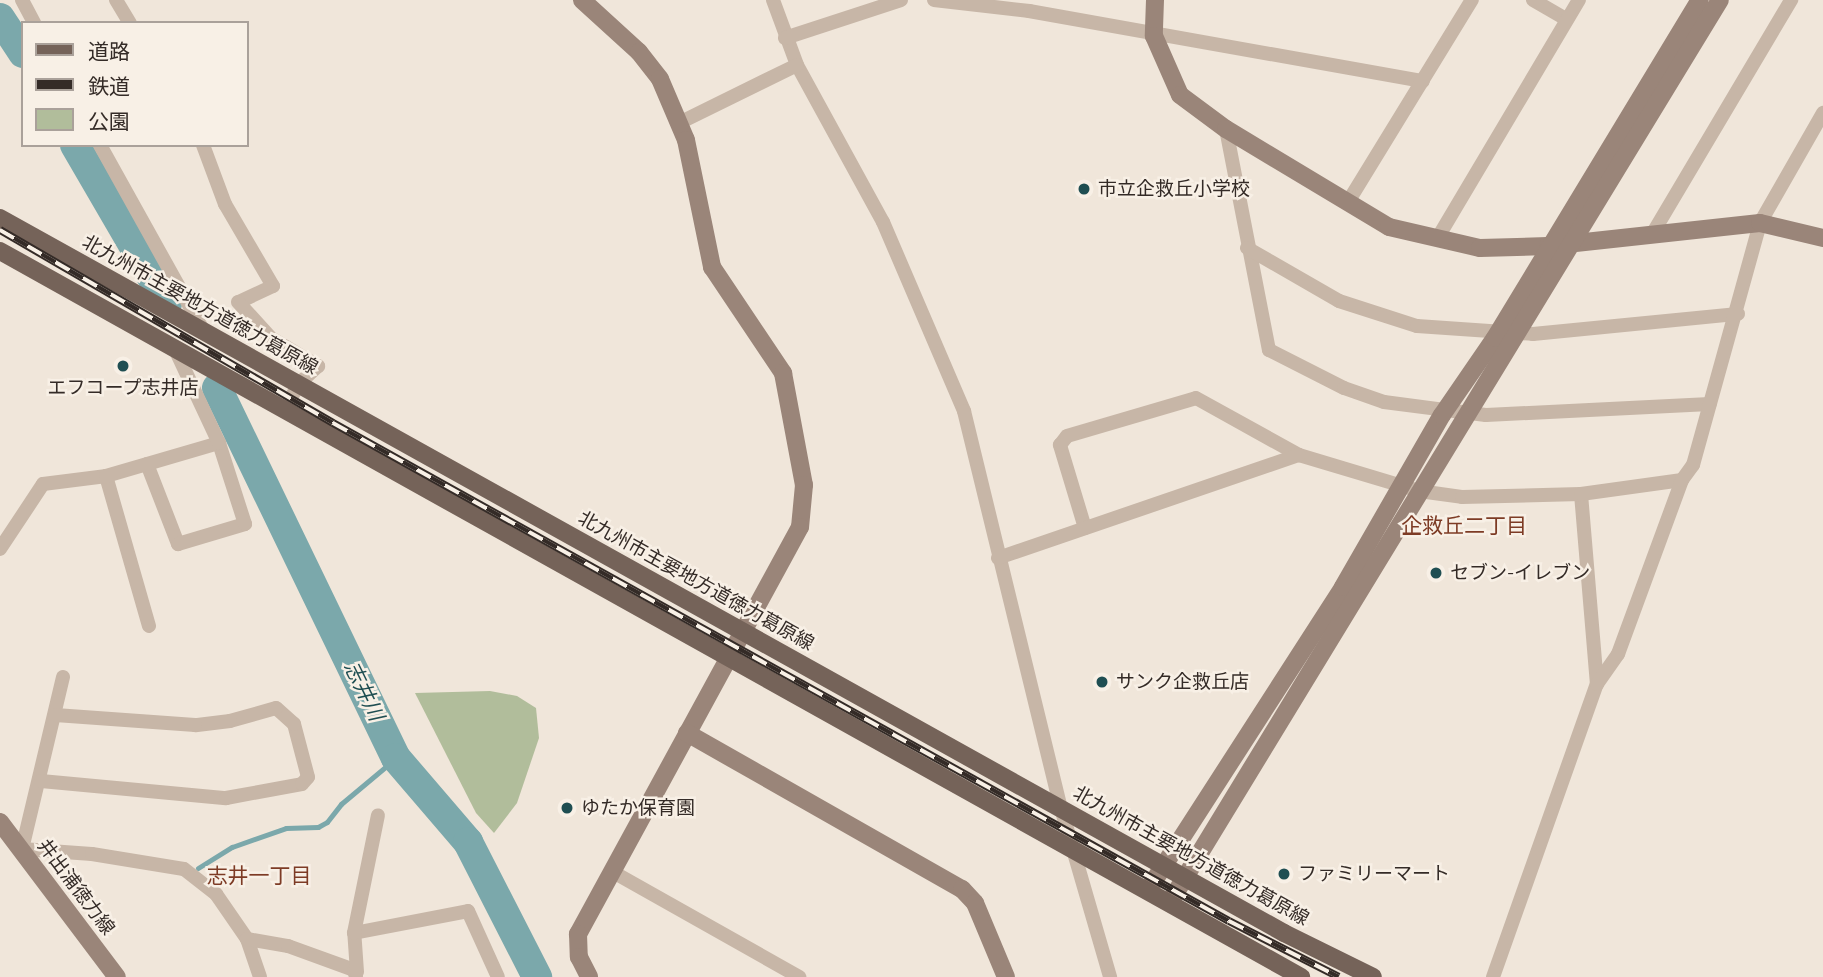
<!DOCTYPE html>
<meta charset="utf-8">
<style>
body{margin:0}
#map{position:relative;width:1823px;height:977px;overflow:hidden;background:#f0e6da;font-family:Montserrat,"Noto Sans JP",sans-serif}
div>[style]{position:absolute}
.green>*{inset:0;background:#b1bd9b}
.stream>*{height:5px;margin:-2.5px;padding:0 2.5px;transform-origin:2.5px;border-radius:2.5px;background:#7ba8ab}
.river>*{height:30px;margin:-15px;padding:0 15px;transform-origin:15px;border-radius:15px;background:#7ba8ab}
.street>*{height:14px;margin:-7px;padding:0 7px;transform-origin:7px;border-radius:7px;background:#c7b6a7}
.secondary>*{height:18px;margin:-9px;padding:0 9px;transform-origin:9px;border-radius:9px;background:#9a8579}
.primary>*{height:18px;margin:-9px;padding:0 9px;transform-origin:9px;border-radius:9px;background:#756359}
.rail>*{height:8px;margin-top:-4px;transform-origin:0;background:repeating-linear-gradient(90deg,#f8f0e6 0 16px,#342b27 0 32px);box-sizing:border-box;border-block:2px solid #342b27}
.dots>*{width:19px;height:19px;translate:-50% -50%;box-sizing:border-box;border:4px solid #f8f0e6;border-radius:50%}
span{translate:-50% -50%;white-space:nowrap;text-align:center;line-height:1.15;-webkit-text-stroke:5px #f8f0e6;paint-order:stroke}
.poi-label{font-size:19px;color:#342b27}
.left{translate:0 -50%;text-align:left}
.street-label{font-size:19px;color:#342b27}
.neighbourhood-label{font-size:21px;color:#7d3b25}
.water-label{font-size:21px;color:#1f4e52;font-style:italic}
.legend{position:absolute;left:21px;top:21px;width:228px;height:126px;box-sizing:border-box;background:#f8f0e6;border:2px solid #aaa19a;margin:0;padding:9px 12px;list-style:none;font-size:21px;color:#342b27}
.legend li{display:flex;align-items:center;gap:14px;height:35px}
.legend b{width:35px;border:2px solid #aaa19a}
</style>
<div id="map">
<div class="green">
<i style="clip-path:polygon(490px 691px,517px 696px,536px 708px,539px 738px,517px 803px,494px 833px,476px 813px,415px 693px)"></i>
</div>
<div class="stream">
<i style="left:198px;top:868px;width:40px;rotate:-32deg"></i>
<i style="left:232px;top:847px;width:57px;rotate:-19.4deg"></i>
<i style="left:286px;top:828px;width:32px;rotate:-2deg"></i>
<i style="left:318px;top:827px;width:10px;rotate:-29deg"></i>
<i style="left:327px;top:822px;width:23px;rotate:-52deg"></i>
<i style="left:341px;top:804px;width:72px;rotate:-39.9deg"></i>
</div>
<div class="river">
<i style="left:0;top:18px;width:42px;rotate:56.7deg"></i>
<i style="left:75px;top:145px;width:183px;rotate:59.8deg"></i>
<i style="left:217px;top:388px;width:411px;rotate:64.2deg"></i>
<i style="left:396px;top:758px;width:111px;rotate:49.4deg"></i>
<i style="left:468px;top:842px;width:152px;rotate:62.9deg"></i>
</div>
<div class="street">
<i style="left:22px;top:0;width:26px;rotate:62deg"></i>
<i style="left:116px;top:0;width:27px;rotate:59deg"></i>
<i style="left:773px;top:0;width:69px;rotate:69.7deg"></i>
<i style="left:797px;top:65px;width:179px;rotate:61.3deg"></i>
<i style="left:883px;top:222px;width:206px;rotate:66.8deg"></i>
<i style="left:964px;top:411px;width:409px;rotate:76.3deg"></i>
<i style="left:1061px;top:808px;width:176px;rotate:73.8deg"></i>
<i style="left:934px;top:0;width:96px;rotate:6.6deg"></i>
<i style="left:1029px;top:11px;width:400px;rotate:10.1deg"></i>
<i style="left:1533px;top:0;width:39px;rotate:30deg"></i>
<i style="left:785px;top:38px;width:122px;rotate:-18.1deg"></i>
<i style="left:679px;top:123px;width:131px;rotate:-26.2deg"></i>
<i style="left:1226px;top:129px;width:225px;rotate:79deg"></i>
<i style="left:1269px;top:350px;width:84px;rotate:26.9deg"></i>
<i style="left:1344px;top:388px;width:42px;rotate:19.3deg"></i>
<i style="left:1384px;top:402px;width:63px;rotate:7.4deg"></i>
<i style="left:1446px;top:410px;width:40px;rotate:7.1deg"></i>
<i style="left:1486px;top:415px;width:224px;rotate:-2.8deg"></i>
<i style="left:100px;top:145px;width:216px;rotate:60.9deg"></i>
<i style="left:203px;top:145px;width:63px;rotate:69.6deg"></i>
<i style="left:225px;top:204px;width:95px;rotate:59.7deg"></i>
<i style="left:273px;top:286px;width:38px;rotate:155deg"></i>
<i style="left:238px;top:302px;width:49px;rotate:47.5deg"></i>
<i style="left:271px;top:338px;width:55px;rotate:30.8deg"></i>
<i style="left:318px;top:366px;width:26px;rotate:137deg"></i>
<i style="left:299px;top:384px;width:28px;rotate:120deg"></i>
<i style="left:1348px;top:202px;width:237px;rotate:-58.5deg"></i>
<i style="left:1654px;top:231px;width:269px;rotate:-59.3deg"></i>
<i style="left:1437px;top:239px;width:278px;rotate:-59.3deg"></i>
<i style="left:1247px;top:248px;width:106px;rotate:29.9deg"></i>
<i style="left:1339px;top:301px;width:82px;rotate:17.8deg"></i>
<i style="left:1417px;top:326px;width:116px;rotate:3.9deg"></i>
<i style="left:1533px;top:334px;width:206px;rotate:-5.6deg"></i>
<i style="left:147px;top:464px;width:86px;rotate:68.8deg"></i>
<i style="left:178px;top:544px;width:70px;rotate:-16.6deg"></i>
<i style="left:245px;top:524px;width:85px;rotate:-107.8deg"></i>
<i style="left:106px;top:476px;width:156px;rotate:74deg"></i>
<i style="left:1581px;top:494px;width:191px;rotate:85.2deg"></i>
<i style="left:1085px;top:528px;width:87px;rotate:-106.8deg"></i>
<i style="left:1060px;top:445px;width:11px;rotate:-52deg"></i>
<i style="left:1067px;top:436px;width:134px;rotate:-16.4deg"></i>
<i style="left:1196px;top:398px;width:118px;rotate:29deg"></i>
<i style="left:1299px;top:455px;width:125px;rotate:16.7deg"></i>
<i style="left:1419px;top:491px;width:43px;rotate:7.9deg"></i>
<i style="left:1462px;top:497px;width:119px;rotate:-1.4deg"></i>
<i style="left:1581px;top:494px;width:102px;rotate:-7.9deg"></i>
<i style="left:0;top:549px;width:78px;rotate:-56.5deg"></i>
<i style="left:43px;top:484px;width:64px;rotate:-7.2deg"></i>
<i style="left:106px;top:476px;width:118px;rotate:-16.3deg"></i>
<i style="left:219px;top:443px;width:106px;rotate:-115.1deg"></i>
<i style="left:998px;top:558px;width:318px;rotate:-18.9deg"></i>
<i style="left:63px;top:677px;width:177px;rotate:103.4deg"></i>
<i style="left:22px;top:849px;width:70px;rotate:4.1deg"></i>
<i style="left:92px;top:854px;width:93px;rotate:9.3deg"></i>
<i style="left:184px;top:869px;width:41px;rotate:38deg"></i>
<i style="left:216px;top:894px;width:55px;rotate:55.4deg"></i>
<i style="left:247px;top:939px;width:40px;rotate:71.1deg"></i>
<i style="left:41px;top:781px;width:186px;rotate:5.3deg"></i>
<i style="left:226px;top:798px;width:77px;rotate:-10.4deg"></i>
<i style="left:302px;top:784px;width:9px;rotate:-49deg"></i>
<i style="left:308px;top:777px;width:55px;rotate:-104.8deg"></i>
<i style="left:294px;top:724px;width:24px;rotate:-138deg"></i>
<i style="left:276px;top:708px;width:48px;rotate:164.2deg"></i>
<i style="left:230px;top:721px;width:35px;rotate:173deg"></i>
<i style="left:195px;top:725px;width:140px;rotate:-175.9deg"></i>
<i style="left:613px;top:872px;width:214px;rotate:29.4deg"></i>
<i style="left:354px;top:933px;width:116px;rotate:-10.9deg"></i>
<i style="left:468px;top:911px;width:72px;rotate:65.6deg"></i>
<i style="left:247px;top:939px;width:42px;rotate:9.7deg"></i>
<i style="left:288px;top:946px;width:70px;rotate:20deg"></i>
<i style="left:354px;top:970px;width:7px;rotate:74deg"></i>
<i style="left:357px;top:972px;width:39px;rotate:-94deg"></i>
<i style="left:354px;top:933px;width:120px;rotate:-78.5deg"></i>
<i style="left:1493px;top:977px;width:311px;rotate:-70.5deg"></i>
<i style="left:1597px;top:684px;width:37px;rotate:-55deg"></i>
<i style="left:1618px;top:654px;width:185px;rotate:-69.8deg"></i>
<i style="left:1682px;top:480px;width:19px;rotate:-54deg"></i>
<i style="left:1693px;top:465px;width:251px;rotate:-74.5deg"></i>
<i style="left:1760px;top:223px;width:127px;rotate:-60.2deg"></i>
</div>
<div class="secondary">
<i style="left:582px;top:0;width:77px;rotate:42.4deg"></i>
<i style="left:639px;top:52px;width:34px;rotate:52deg"></i>
<i style="left:660px;top:79px;width:66px;rotate:66.9deg"></i>
<i style="left:686px;top:140px;width:130px;rotate:78.4deg"></i>
<i style="left:712px;top:267px;width:128px;rotate:56.2deg"></i>
<i style="left:783px;top:373px;width:114px;rotate:79.4deg"></i>
<i style="left:804px;top:485px;width:42px;rotate:95.4deg"></i>
<i style="left:800px;top:527px;width:464px;rotate:118.6deg"></i>
<i style="left:578px;top:934px;width:23px;rotate:88deg"></i>
<i style="left:579px;top:957px;width:22px;rotate:63deg"></i>
<i style="left:1155px;top:0;width:36px;rotate:92deg"></i>
<i style="left:1154px;top:36px;width:64px;rotate:66.2deg"></i>
<i style="left:1180px;top:95px;width:57px;rotate:36.5deg"></i>
<i style="left:1226px;top:129px;width:190px;rotate:31deg"></i>
<i style="left:1389px;top:227px;width:93px;rotate:13deg"></i>
<i style="left:1480px;top:248px;width:68px;rotate:-1.7deg"></i>
<i style="left:1548px;top:246px;width:213px;rotate:-6.2deg"></i>
<i style="left:1760px;top:223px;width:65px;rotate:13.4deg"></i>
<i style="left:687px;top:733px;width:316px;rotate:29.6deg"></i>
<i style="left:962px;top:889px;width:19px;rotate:47deg"></i>
<i style="left:975px;top:903px;width:80px;rotate:67.3deg"></i>
<i style="left:0;top:822px;width:194px;rotate:53deg"></i>
<i style="left:1148px;top:890px;width:360px;rotate:-57.2deg"></i>
<i style="left:1343px;top:587px;width:198px;rotate:-60.1deg"></i>
<i style="left:1442px;top:415px;width:93px;rotate:-55.5deg"></i>
<i style="left:1495px;top:338px;width:395px;rotate:-58.8deg"></i>
<i style="left:1170px;top:902px;width:1056px;rotate:-58.63deg"></i>
</div>
<div class="primary">
<i style="left:0;top:218px;width:1470px;rotate:29.11deg"></i>
<i style="left:1284px;top:933px;width:99px;rotate:26.3deg"></i>
<i style="left:0;top:251px;width:1490px;rotate:29.16deg"></i>
</div>
<div class="rail">
<i style="left:0;top:230px;width:385px;rotate:30.1deg"></i>
<i style="left:333px;top:423px;width:1025px;rotate:29.07deg"></i>
<i style="left:1229px;top:921px;width:123px;rotate:27deg"></i>
</div>
<div class="dots">
<i style="left:1084px;top:189px;background:#1f4e52"></i>
<i style="left:123px;top:366px;background:#1f4e52"></i>
<i style="left:1436px;top:573px;background:#1f4e52"></i>
<i style="left:1102px;top:682px;background:#1f4e52"></i>
<i style="left:567px;top:808px;background:#1f4e52"></i>
<i style="left:1284px;top:874px;background:#1f4e52"></i>
</div>
<div class="poi-label">
<span class="left" style="left:1098px;top:189px">市立企救丘小学校</span>
<span style="left:123px;top:388px">エフコープ志井店</span>
<span class="left" style="left:1450px;top:573px">セブン-イレブン</span>
<span class="left" style="left:1116px;top:682px">サンク企救丘店</span>
<span class="left" style="left:581px;top:808px">ゆたか保育園</span>
<span class="left" style="left:1298px;top:874px">ファミリーマート</span>
</div>
<div class="street-label">
<span style="left:200px;top:305px;rotate:29deg">北九州市主要地方道徳力葛原線</span>
<span style="left:696px;top:581px;rotate:29deg">北九州市主要地方道徳力葛原線</span>
<span style="left:1191px;top:856px;rotate:29deg">北九州市主要地方道徳力葛原線</span>
<span style="left:76px;top:887px;rotate:53deg">井出浦徳力線</span>
</div>
<div class="neighbourhood-label">
<span style="left:1464px;top:526px">企救丘二丁目</span>
<span style="left:259px;top:876px">志井一丁目</span>
</div>
<div class="water-label">
<span style="left:364px;top:691px;rotate:64deg">志井川</span>
</div>
<ul class="legend">
<li><b style="height:9px;background:#756359"></b>道路</li>
<li><b style="height:9px;background:#342b27"></b>鉄道</li>
<li><b style="height:19px;background:#b1bd9b"></b>公園</li>
</ul>
</div>
